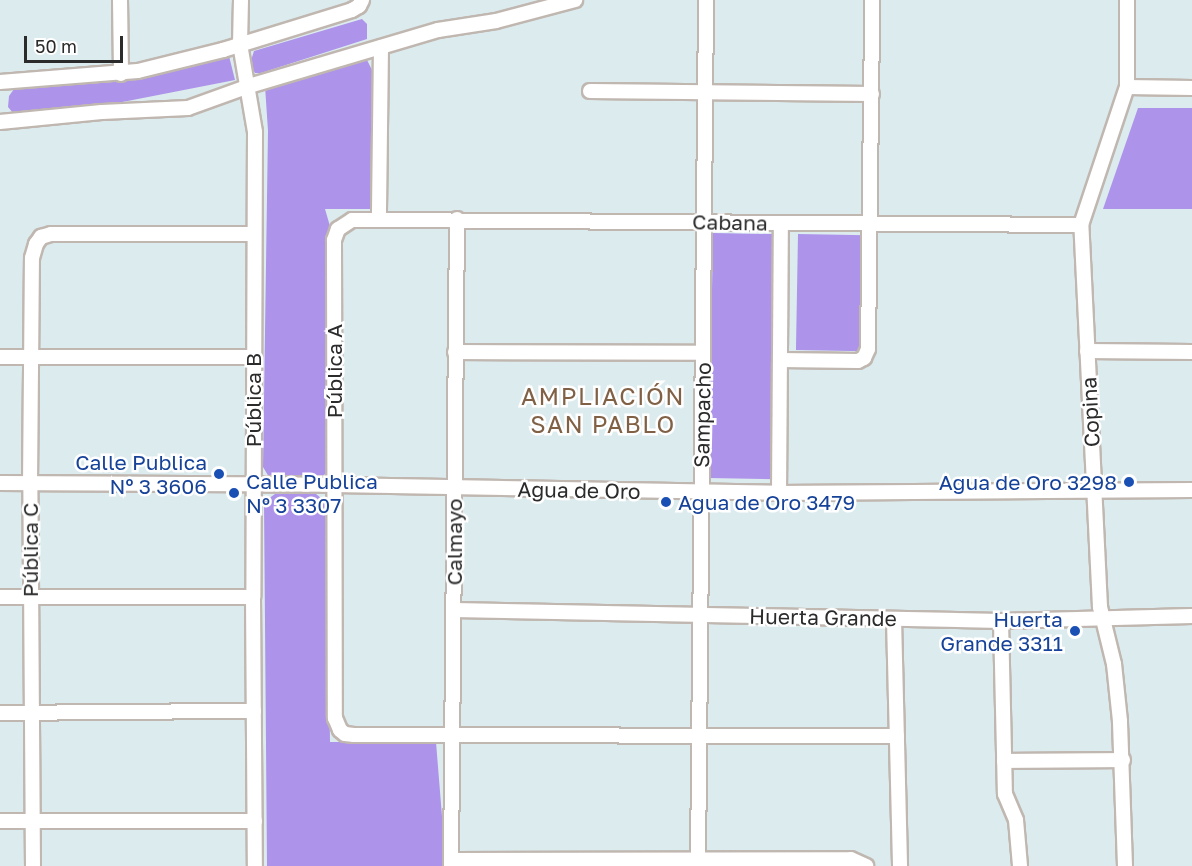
<!DOCTYPE html>
<meta charset="utf-8">
<style>
body{margin:0}
#map{position:relative;width:1192px;height:866px;overflow:hidden;background:#dcebee;font-family:"Golos Text",sans-serif}
div>[style]{position:absolute}
.green>*{inset:0;background:#ad93ea;transform-origin:0 0}
.roads{filter:drop-shadow(2px 0 #c0b7b0) drop-shadow(-2px 0 #c0b7b0) drop-shadow(0 2px #c0b7b0) drop-shadow(0 -2px #c0b7b0)}
.street>*{height:14px;margin:-7px;padding:0 7px;transform-origin:7px;border-radius:7px;background:#fff}
.dots>*{width:16px;height:16px;translate:-50% -50%;box-sizing:border-box;border:3px solid #fff;border-radius:50%}
span{translate:-50% -50%;white-space:nowrap;text-align:center;line-height:1.15;-webkit-text-stroke:5px #fff;paint-order:stroke}
.street-label{font-size:21px;color:#2b2b2b}
.transit-label{font-size:21px;color:#164399}
.right{translate:-100% -50%;text-align:right}
.left{translate:0 -50%;text-align:left}
.quarter-label{font-size:24px;color:#816146;letter-spacing:1.5px}
.scale{position:absolute;left:24px;top:36px;width:99px;height:27px;box-sizing:border-box;border:3px solid #2b2b2b;border-top:0;padding-left:8px;font-size:18px;line-height:21px;white-space:nowrap;color:#2b2b2b;-webkit-text-stroke:4px #fff;paint-order:stroke}
</style>
<div id="map">
<div class="green">
<i style="clip-path:polygon(362px 19px,367px 24px,367px 39px,261px 73px,255px 73px,250px 64px,254px 51px)"></i>
<i style="clip-path:polygon(221px 56px,229px 56px,235px 80px,107px 105px,14px 114px,8px 107px,9px 96px,14px 89px,127px 81px)"></i>
<i style="clip-path:polygon(367px 60px,374px 74px,374px 209px,325px 209px,334px 240px,329px 472px,320px 477px,269px 477px,263px 467px,268px 131px,265px 86px)"></i>
<i style="clip-path:polygon(1138px 108px,1192px 108px,1192px 209px,1103px 209px)"></i>
<i style="left:713px;top:233px;width:68px;height:245px;rotate:1deg"></i>
<i style="left:798px;top:234px;width:68px;height:116px;rotate:1deg"></i>
<i style="clip-path:polygon(275px 494px,316px 494px,327px 503px,330px 742px,436px 742px,446px 866px,267px 866px,264px 502px)"></i>
</div>
<div class="roads">
<div class="street">
<i style="left:120px;top:0;width:74px;rotate:89.2deg"></i>
<i style="left:241px;top:0;width:44px;rotate:91.3deg"></i>
<i style="left:240px;top:44px;width:89px;rotate:80.3deg"></i>
<i style="left:255px;top:132px;width:465px;rotate:90.2deg"></i>
<i style="left:253px;top:597px;width:269px;rotate:89.6deg"></i>
<i style="left:381px;top:47px;width:173px;rotate:90.7deg"></i>
<i style="left:379px;top:220px;width:27px;rotate:180deg"></i>
<i style="left:352px;top:220px;width:17px;rotate:147deg"></i>
<i style="left:338px;top:229px;width:12px;rotate:110deg"></i>
<i style="left:334px;top:240px;width:478px;rotate:89.9deg"></i>
<i style="left:335px;top:718px;width:13px;rotate:67deg"></i>
<i style="left:340px;top:730px;width:6px;rotate:39deg"></i>
<i style="left:345px;top:734px;width:9px;rotate:6deg"></i>
<i style="left:354px;top:735px;width:543px;rotate:0.11deg"></i>
<i style="left:0;top:82px;width:138px;rotate:-4.6deg"></i>
<i style="left:138px;top:71px;width:88px;rotate:-13.9deg"></i>
<i style="left:223px;top:50px;width:135px;rotate:-17.2deg"></i>
<i style="left:352px;top:10px;width:8px;rotate:-30deg"></i>
<i style="left:359px;top:6px;width:7px;rotate:-63deg"></i>
<i style="left:1127px;top:87px;width:65px;rotate:0.9deg"></i>
<i style="left:590px;top:91px;width:282px;rotate:0.6deg"></i>
<i style="left:0;top:122px;width:102px;rotate:-5.6deg"></i>
<i style="left:102px;top:112px;width:86px;rotate:-2.7deg"></i>
<i style="left:188px;top:108px;width:65px;rotate:-19.8deg"></i>
<i style="left:249px;top:86px;width:197px;rotate:-16.5deg"></i>
<i style="left:438px;top:30px;width:59px;rotate:-8.8deg"></i>
<i style="left:496px;top:21px;width:82px;rotate:-14.9deg"></i>
<i style="left:379px;top:220px;width:702px;rotate:0.41deg"></i>
<i style="left:1087px;top:351px;width:105px;rotate:0.5deg"></i>
<i style="left:455px;top:352px;width:248px;rotate:0.2deg"></i>
<i style="left:0;top:357px;width:254px"></i>
<i style="left:780px;top:360px;width:78px;rotate:0.7deg"></i>
<i style="left:858px;top:361px;width:7px;rotate:-27deg"></i>
<i style="left:864px;top:358px;width:10px;rotate:-66deg"></i>
<i style="left:868px;top:349px;width:349px;rotate:-89.3deg"></i>
<i style="left:0;top:483px;width:334px;rotate:0.3deg"></i>
<i style="left:334px;top:485px;width:445px;rotate:1deg"></i>
<i style="left:779px;top:493px;width:413px;rotate:-0.4deg"></i>
<i style="left:779px;top:493px;width:270px;rotate:-89.6deg"></i>
<i style="left:0;top:597px;width:253px"></i>
<i style="left:454px;top:610px;width:547px;rotate:1.15deg"></i>
<i style="left:1001px;top:621px;width:191px;rotate:-1.5deg"></i>
<i style="left:894px;top:619px;width:247px;rotate:88.6deg"></i>
<i style="left:1001px;top:621px;width:173px;rotate:88.7deg"></i>
<i style="left:1005px;top:794px;width:28px;rotate:67deg"></i>
<i style="left:1016px;top:820px;width:46px;rotate:85deg"></i>
<i style="left:0;top:713px;width:254px;rotate:-0.5deg"></i>
<i style="left:1004px;top:761px;width:119px;rotate:-0.5deg"></i>
<i style="left:0;top:821px;width:255px"></i>
<i style="left:451px;top:860px;width:400px;rotate:-0.1deg"></i>
<i style="left:851px;top:859px;width:17px;rotate:25deg"></i>
<i style="left:33px;top:866px;width:382px;rotate:-90.4deg"></i>
<i style="left:30px;top:484px;width:226px;rotate:-89.5deg"></i>
<i style="left:32px;top:258px;width:15px;rotate:-74deg"></i>
<i style="left:36px;top:244px;width:9px;rotate:-54deg"></i>
<i style="left:41px;top:237px;width:10px;rotate:-17deg"></i>
<i style="left:51px;top:234px;width:203px"></i>
<i style="left:451px;top:866px;width:647px;rotate:-89.47deg"></i>
<i style="left:698px;top:866px;width:866px;rotate:-89.47deg"></i>
<i style="left:1125px;top:866px;width:145px;rotate:-92deg"></i>
<i style="left:1120px;top:721px;width:57px;rotate:-96deg"></i>
<i style="left:1114px;top:664px;width:59px;rotate:-103.8deg"></i>
<i style="left:1100px;top:607px;width:382px;rotate:-92.8deg"></i>
<i style="left:1081px;top:225px;width:145px;rotate:-71.6deg"></i>
<i style="left:1127px;top:87px;width:87px;rotate:-90deg"></i>
</div>
</div>
<div class="dots">
<i style="left:219px;top:474px;background:#1a4fb4"></i>
<i style="left:1129px;top:482px;background:#1a4fb4"></i>
<i style="left:234px;top:493px;background:#1a4fb4"></i>
<i style="left:666px;top:502px;background:#1a4fb4"></i>
<i style="left:1075px;top:631px;background:#1a4fb4"></i>
</div>
<div class="street-label">
<span style="left:730px;top:222px;rotate:1deg">Cabana</span>
<span style="left:334px;top:371px;rotate:-90deg">Pública A</span>
<span style="left:253px;top:400px;rotate:-90deg">Pública B</span>
<span style="left:1090px;top:412px;rotate:-93deg">Copina</span>
<span style="left:702px;top:415px;rotate:-89deg">Sampacho</span>
<span style="left:579px;top:490px;rotate:1deg">Agua de Oro</span>
<span style="left:454px;top:542px;rotate:-90deg">Calmayo</span>
<span style="left:30px;top:550px;rotate:-90deg">Pública C</span>
<span style="left:823px;top:617px;rotate:1deg">Huerta Grande</span>
</div>
<div class="transit-label">
<span class="right" style="left:207px;top:474px">Calle Publica<br>Nº 3 3606</span>
<span class="left" style="left:246px;top:493px">Calle Publica<br>Nº 3 3307</span>
<span class="right" style="left:1117px;top:482px">Agua de Oro 3298</span>
<span class="left" style="left:678px;top:502px">Agua de Oro 3479</span>
<span class="right" style="left:1063px;top:631px">Huerta<br>Grande 3311</span>
</div>
<div class="quarter-label">
<span style="left:603px;top:410px">AMPLIACIÓN<br>SAN PABLO</span>
</div>
<div class="scale">50 m</div>
</div>
